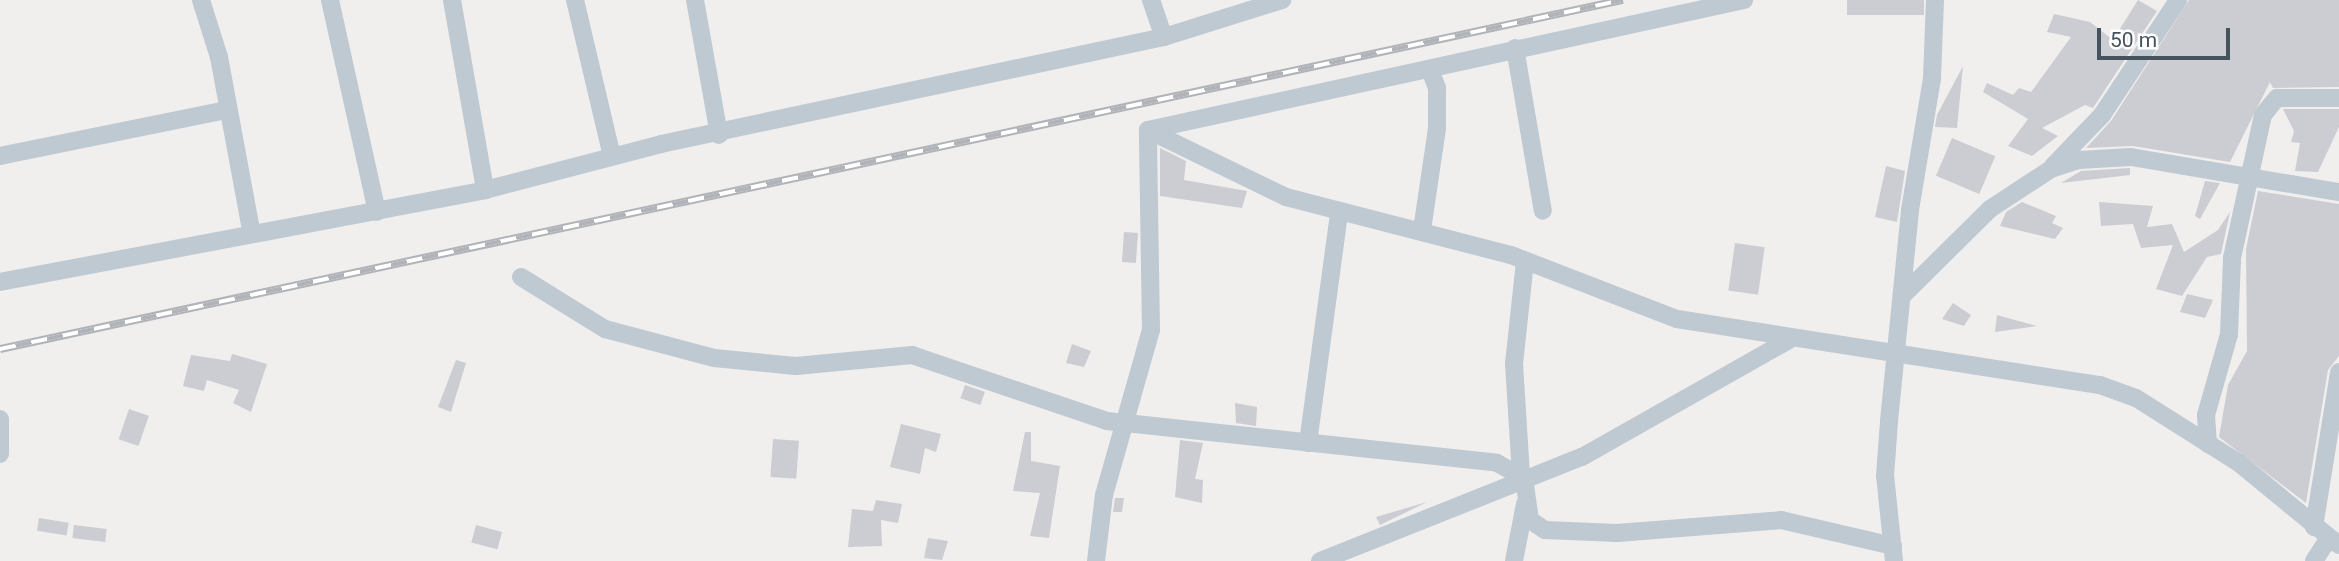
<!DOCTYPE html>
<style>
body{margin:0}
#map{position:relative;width:2339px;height:561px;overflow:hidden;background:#f1eeee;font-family:Roboto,sans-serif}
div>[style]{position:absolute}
.building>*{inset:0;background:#cbcdd3;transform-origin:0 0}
.minor>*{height:18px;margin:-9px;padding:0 9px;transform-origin:9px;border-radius:9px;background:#bec9d1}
.rail>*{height:8px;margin-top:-4px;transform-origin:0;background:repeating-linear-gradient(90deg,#fff 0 16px,#b0b4b9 0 32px);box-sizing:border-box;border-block:2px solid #b0b4b9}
span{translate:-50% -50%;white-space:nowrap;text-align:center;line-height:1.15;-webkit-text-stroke:6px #fff;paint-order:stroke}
.scale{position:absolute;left:2097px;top:28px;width:133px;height:32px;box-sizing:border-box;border:4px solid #46525c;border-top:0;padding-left:9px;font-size:21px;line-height:24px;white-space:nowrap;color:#46525c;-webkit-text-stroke:5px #fff;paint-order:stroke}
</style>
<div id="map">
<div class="building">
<i style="left:1847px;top:0;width:77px;height:15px"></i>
<i style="clip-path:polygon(2138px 0,2157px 11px,2093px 108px,2085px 105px,2042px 128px,2058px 136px,2032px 156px,2008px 146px,2028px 119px,1983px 92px,1987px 83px,2013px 95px,2019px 88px,2031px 92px,2071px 37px,2047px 32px,2054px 14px,2090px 22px,2113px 40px)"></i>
<i style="clip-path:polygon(2189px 0,2339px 0,2339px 87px,2273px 88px,2270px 82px,2230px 162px,2133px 146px,2086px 148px,2111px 121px)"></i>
<i style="clip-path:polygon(1963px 66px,1957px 128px,1935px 127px,1937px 115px)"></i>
<i style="clip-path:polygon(2283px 109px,2339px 109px,2339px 127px,2318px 172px,2295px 171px,2300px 143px,2291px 142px,2294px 131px)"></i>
<i style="left:1952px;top:138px;width:47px;height:41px;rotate:23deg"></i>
<i style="clip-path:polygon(1160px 148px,1186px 161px,1184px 180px,1247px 191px,1242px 208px,1160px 196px)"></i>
<i style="clip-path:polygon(1886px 166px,1905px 171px,1897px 222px,1875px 217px)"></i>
<i style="clip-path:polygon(2130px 168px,2130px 175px,2061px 183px,2081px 171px)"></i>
<i style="clip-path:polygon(2205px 181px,2220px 183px,2200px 219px,2195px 216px)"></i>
<i style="clip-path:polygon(2258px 191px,2339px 204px,2339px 356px,2328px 370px,2306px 503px,2219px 437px,2228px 385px,2247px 351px,2246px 249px)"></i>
<i style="clip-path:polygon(2022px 202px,2056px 216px,2052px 223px,2063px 228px,2055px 239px,2000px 226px,2006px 212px)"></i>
<i style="clip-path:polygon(2099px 202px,2153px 206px,2147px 227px,2172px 224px,2184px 252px,2218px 230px,2230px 212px,2221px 254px,2207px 257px,2182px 296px,2156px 289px,2173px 245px,2141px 248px,2133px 224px,2101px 226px)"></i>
<i style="left:1124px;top:232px;width:14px;height:30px;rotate:4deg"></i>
<i style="left:1735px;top:243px;width:30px;height:48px;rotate:8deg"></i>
<i style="clip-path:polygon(2187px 294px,2213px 300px,2205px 318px,2180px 312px)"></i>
<i style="clip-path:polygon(1953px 303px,1971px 315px,1964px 326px,1942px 319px)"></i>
<i style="clip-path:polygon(1997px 315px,2037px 326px,1995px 332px)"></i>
<i style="clip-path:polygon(1072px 344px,1091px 351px,1084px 367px,1066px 363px)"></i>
<i style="clip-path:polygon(232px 354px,267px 364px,251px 412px,233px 403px,239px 390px,207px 380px,204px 391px,183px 386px,191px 355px,230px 361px)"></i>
<i style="clip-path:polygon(456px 360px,466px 363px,451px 412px,438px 407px)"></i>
<i style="left:965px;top:385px;width:21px;height:14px;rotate:19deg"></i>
<i style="clip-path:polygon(1235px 403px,1257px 407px,1256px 426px,1236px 423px)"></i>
<i style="left:129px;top:409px;width:21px;height:32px;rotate:19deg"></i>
<i style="clip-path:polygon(901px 424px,941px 434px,936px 452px,925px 448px,920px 474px,890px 467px)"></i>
<i style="clip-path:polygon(1025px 432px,1031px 432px,1031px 461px,1060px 466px,1049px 538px,1030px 536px,1040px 493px,1013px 491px)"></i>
<i style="left:773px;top:439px;width:26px;height:38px;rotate:4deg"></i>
<i style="clip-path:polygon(1180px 440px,1203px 443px,1195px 479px,1203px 480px,1202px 503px,1175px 497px)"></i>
<i style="clip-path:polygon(1115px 498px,1124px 498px,1122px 512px,1113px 512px)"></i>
<i style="clip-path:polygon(876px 500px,902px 504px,898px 523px,881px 520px,882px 546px,848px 547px,852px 509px,873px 511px)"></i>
<i style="clip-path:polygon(1427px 502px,1380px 525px,1376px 517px)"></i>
<i style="left:39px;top:518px;width:30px;height:13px;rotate:9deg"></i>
<i style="left:74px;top:525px;width:33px;height:13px;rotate:7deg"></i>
<i style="left:476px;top:525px;width:27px;height:18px;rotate:15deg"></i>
<i style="clip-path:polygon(928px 538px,948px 541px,942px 560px,924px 558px)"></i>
</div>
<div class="minor">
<i style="left:201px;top:0;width:60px;rotate:72.5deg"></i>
<i style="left:219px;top:57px;width:176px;rotate:79.5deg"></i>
<i style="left:330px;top:0;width:217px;rotate:77.5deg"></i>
<i style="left:452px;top:0;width:193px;rotate:80.1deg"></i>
<i style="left:575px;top:0;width:160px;rotate:76.7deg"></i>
<i style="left:695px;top:0;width:137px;rotate:79.9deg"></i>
<i style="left:1151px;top:0;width:39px;rotate:71deg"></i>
<i style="left:1515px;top:48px;width:165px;rotate:80.3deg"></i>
<i style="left:1148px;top:130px;width:153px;rotate:25.9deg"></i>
<i style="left:1286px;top:197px;width:232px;rotate:14.5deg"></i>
<i style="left:1511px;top:255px;width:178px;rotate:21.1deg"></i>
<i style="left:1677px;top:319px;width:428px;rotate:8.9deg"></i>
<i style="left:2100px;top:385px;width:38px;rotate:20deg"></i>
<i style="left:2136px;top:398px;width:122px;rotate:32.3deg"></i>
<i style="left:2239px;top:463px;width:129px;rotate:39.4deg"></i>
<i style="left:1148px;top:130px;width:610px;rotate:-12.3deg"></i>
<i style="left:0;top:156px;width:231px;rotate:-11.5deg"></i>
<i style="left:2053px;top:166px;width:71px;rotate:-46.1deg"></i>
<i style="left:2102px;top:115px;width:138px;rotate:-56.5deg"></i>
<i style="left:1422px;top:230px;width:103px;rotate:-81.6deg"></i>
<i style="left:1437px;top:128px;width:40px;rotate:-90deg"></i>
<i style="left:1437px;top:88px;width:19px;rotate:-111deg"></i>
<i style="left:521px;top:277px;width:99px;rotate:31.8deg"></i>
<i style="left:605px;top:329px;width:113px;rotate:14.9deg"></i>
<i style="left:714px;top:358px;width:82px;rotate:5.6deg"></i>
<i style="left:796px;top:366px;width:117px;rotate:-5.4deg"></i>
<i style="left:912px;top:355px;width:206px;rotate:18.7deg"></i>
<i style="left:1107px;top:421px;width:392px;rotate:6.1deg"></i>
<i style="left:1497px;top:463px;width:31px;rotate:29deg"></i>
<i style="left:1524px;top:478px;width:42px;rotate:81.9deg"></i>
<i style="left:1530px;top:520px;width:18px;rotate:34deg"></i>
<i style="left:1545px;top:530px;width:72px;rotate:2.4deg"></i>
<i style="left:1617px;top:533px;width:165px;rotate:-4.5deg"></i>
<i style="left:1781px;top:520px;width:115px;rotate:13.1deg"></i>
<i style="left:0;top:282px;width:494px;rotate:-10.7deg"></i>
<i style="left:485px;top:190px;width:182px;rotate:-14.6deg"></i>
<i style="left:661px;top:144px;width:514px;rotate:-12.01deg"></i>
<i style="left:1164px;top:37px;width:124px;rotate:-17.4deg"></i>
<i style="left:1902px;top:296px;width:124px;rotate:-44.7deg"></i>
<i style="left:1990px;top:209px;width:73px;rotate:-33.3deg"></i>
<i style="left:2051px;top:169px;width:29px;rotate:-18deg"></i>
<i style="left:2079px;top:160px;width:52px;rotate:-3.3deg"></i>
<i style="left:2131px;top:157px;width:211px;rotate:9.6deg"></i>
<i style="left:0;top:419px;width:35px;rotate:90deg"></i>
<i style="left:1308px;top:443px;width:232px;rotate:-82.3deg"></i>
<i style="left:2208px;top:444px;width:29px;rotate:-94deg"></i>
<i style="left:2206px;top:415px;width:84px;rotate:-74.1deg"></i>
<i style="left:2229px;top:334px;width:76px;rotate:-87.7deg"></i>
<i style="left:2232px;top:258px;width:146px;rotate:-77.8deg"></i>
<i style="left:2263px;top:115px;width:22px;rotate:-51deg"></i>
<i style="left:2277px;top:98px;width:62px"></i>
<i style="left:1521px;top:475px;width:111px;rotate:-93.6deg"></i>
<i style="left:1514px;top:364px;width:104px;rotate:-83.9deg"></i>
<i style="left:2314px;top:527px;width:157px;rotate:-80.8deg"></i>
<i style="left:1096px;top:561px;width:66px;rotate:-83.1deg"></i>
<i style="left:1104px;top:495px;width:172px;rotate:-74.1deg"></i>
<i style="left:1151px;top:330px;width:200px;rotate:-90.9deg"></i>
<i style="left:1320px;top:561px;width:282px;rotate:-21.7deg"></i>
<i style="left:1582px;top:457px;width:238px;rotate:-29.5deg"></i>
<i style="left:1514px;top:561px;width:58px;rotate:-79.1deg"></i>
<i style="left:1894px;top:561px;width:85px;rotate:-96deg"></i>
<i style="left:1885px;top:476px;width:55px;rotate:-85.8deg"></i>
<i style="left:1889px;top:421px;width:212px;rotate:-84.3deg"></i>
<i style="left:1910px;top:210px;width:134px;rotate:-80.5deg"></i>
<i style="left:1932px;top:78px;width:78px;rotate:-87.8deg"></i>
<i style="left:2314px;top:561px;width:27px;rotate:-57deg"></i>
</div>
<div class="rail">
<i style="left:0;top:349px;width:1660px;rotate:-12.14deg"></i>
</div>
<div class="scale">50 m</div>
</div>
